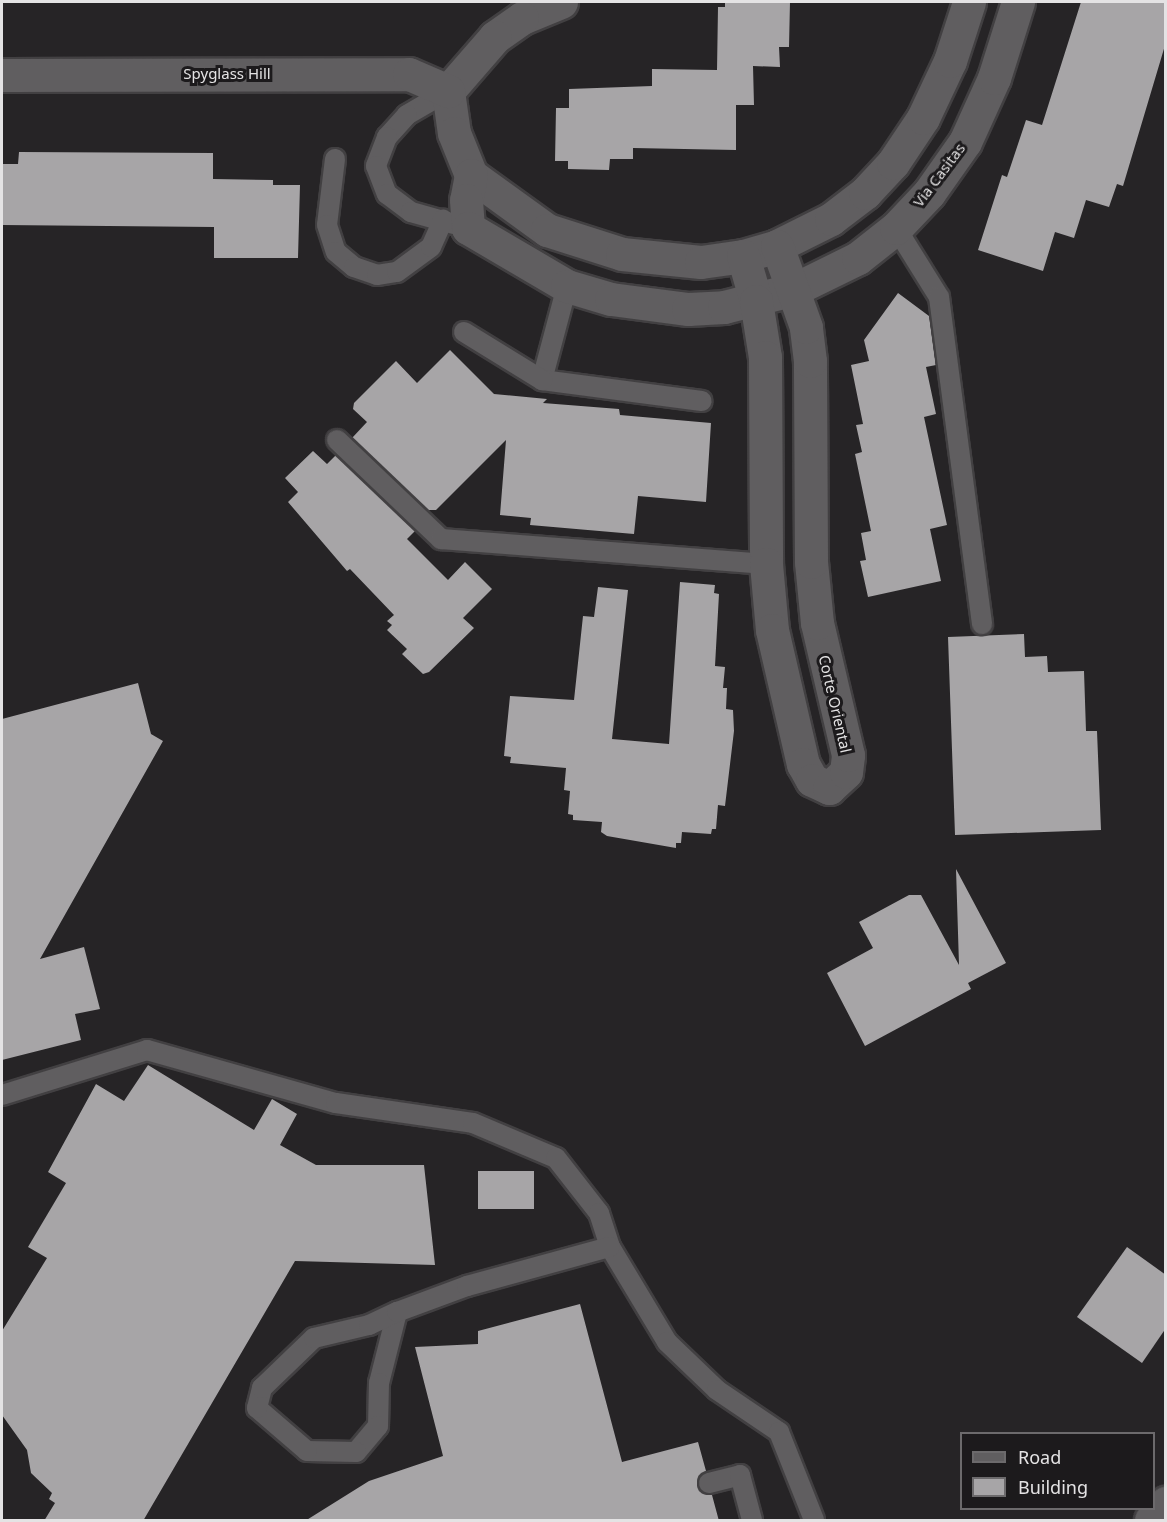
<!DOCTYPE html>
<style>
body{margin:0}
#map{position:relative;width:1167px;height:1522px;overflow:hidden;background:#262426;font-family:"Noto Sans",sans-serif}
div>[style]{position:absolute}
.building>*{inset:0;background:#a7a5a7;transform-origin:0 0}
.roads{filter:drop-shadow(2px 0 #424042) drop-shadow(-2px 0 #424042) drop-shadow(0 2px #424042) drop-shadow(0 -2px #424042)}
.lane>*{height:20px;margin:-10px;padding:0 10px;transform-origin:10px;border-radius:10px;background:#605e60}
.street>*{height:33px;margin:-16.5px;padding:0 16.5px;transform-origin:16.5px;border-radius:16.5px;background:#605e60}
span{translate:-50% -50%;white-space:nowrap;text-align:center;line-height:1.15;-webkit-text-stroke:6px #1c1a1c;paint-order:stroke}
.street-label{font-size:15px;color:#e4e3e4}
.frame{position:absolute;inset:0;border:3px solid #e4e3e4;pointer-events:none}
.legend{position:absolute;left:960px;top:1432px;width:195px;height:78px;box-sizing:border-box;background:#1c1a1c;border:2px solid #6c6a6c;margin:0;padding:8px 10px;list-style:none;font-size:18px;color:#e4e3e4}
.legend li{display:flex;align-items:center;gap:12px;height:30px}
.legend b{width:30px;border:2px solid #6c6a6c}
</style>
<div id="map">
<div class="building">
<i style="clip-path:polygon(725px 2px,790px 2px,789px 47px,779px 47px,780px 67px,753px 66px,754px 105px,736px 105px,736px 150px,633px 148px,633px 159px,610px 159px,609px 170px,568px 169px,568px 161px,555px 161px,556px 108px,569px 108px,569px 89px,652px 86px,652px 69px,717px 70px,718px 7px,725px 7px)"></i>
<i style="clip-path:polygon(1081px 2px,1166px 2px,1166px 42px,1123px 186px,1117px 184px,1109px 207px,1086px 200px,1074px 238px,1055px 232px,1043px 271px,978px 250px,1002px 175px,1007px 177px,1026px 120px,1042px 125px)"></i>
<i style="clip-path:polygon(19px 152px,213px 153px,213px 179px,273px 180px,273px 185px,300px 185px,298px 258px,214px 258px,214px 227px,2px 225px,2px 164px,18px 164px)"></i>
<i style="clip-path:polygon(898px 293px,929px 316px,936px 365px,926px 367px,936px 414px,924px 417px,947px 525px,930px 529px,941px 581px,868px 597px,860px 561px,866px 560px,861px 533px,871px 531px,855px 454px,862px 452px,856px 425px,863px 424px,851px 365px,869px 361px,864px 340px)"></i>
<i style="clip-path:polygon(450px 350px,494px 394px,547px 399px,543px 403px,619px 409px,620px 415px,711px 423px,706px 502px,638px 496px,634px 534px,530px 525px,531px 518px,500px 515px,506px 440px,436px 510px,428px 510px,352px 438px,367px 422px,353px 409px,354px 403px,396px 361px,417px 383px)"></i>
<i style="clip-path:polygon(313px 451px,327px 464px,336px 455px,415px 531px,407px 539px,448px 580px,465px 562px,492px 589px,463px 618px,474px 628px,429px 672px,423px 674px,402px 654px,407px 649px,387px 630px,392px 625px,387px 621px,394px 615px,350px 569px,347px 571px,288px 502px,298px 492px,285px 478px)"></i>
<i style="clip-path:polygon(680px 582px,715px 585px,714px 593px,719px 594px,715px 666px,725px 667px,723px 688px,727px 688px,726px 709px,733px 710px,734px 731px,725px 806px,718px 805px,716px 829px,712px 829px,711px 834px,682px 832px,681px 843px,676px 843px,676px 848px,607px 836px,601px 832px,602px 822px,573px 820px,573px 815px,568px 814px,570px 791px,564px 790px,566px 768px,510px 763px,511px 757px,504px 756px,510px 696px,574px 700px,583px 616px,594px 617px,598px 587px,628px 590px,612px 739px,669px 744px)"></i>
<i style="clip-path:polygon(1024px 634px,1025px 657px,1047px 656px,1048px 672px,1084px 671px,1086px 731px,1097px 731px,1101px 830px,955px 835px,948px 637px)"></i>
<i style="clip-path:polygon(138px 683px,151px 734px,163px 741px,40px 959px,84px 947px,100px 1009px,75px 1014px,81px 1040px,2px 1060px,2px 719px)"></i>
<i style="clip-path:polygon(956px 869px,1006px 963px,968px 983px,971px 989px,865px 1046px,827px 973px,873px 948px,859px 922px,909px 895px,921px 895px,959px 965px)"></i>
<i style="clip-path:polygon(148px 1065px,254px 1130px,272px 1099px,297px 1114px,280px 1145px,316px 1165px,424px 1165px,435px 1265px,295px 1261px,143px 1521px,44px 1521px,55px 1503px,49px 1499px,52px 1493px,31px 1473px,27px 1450px,2px 1415px,2px 1331px,47px 1258px,28px 1247px,66px 1183px,48px 1172px,96px 1084px,124px 1101px)"></i>
<i style="left:478px;top:1171px;width:56px;height:38px"></i>
<i style="clip-path:polygon(1127px 1247px,1166px 1275px,1166px 1328px,1142px 1363px,1077px 1317px)"></i>
<i style="clip-path:polygon(580px 1304px,622px 1462px,698px 1442px,706px 1471px,700px 1475px,697px 1485px,701px 1492px,712px 1495px,719px 1521px,305px 1521px,369px 1481px,443px 1456px,415px 1347px,478px 1344px,478px 1331px)"></i>
</div>
<div class="roads">
<div class="lane">
<i style="left:448px;top:91px;width:48px;rotate:149.7deg"></i>
<i style="left:407px;top:115px;width:30px;rotate:132deg"></i>
<i style="left:387px;top:137px;width:31px;rotate:111deg"></i>
<i style="left:376px;top:166px;width:30px;rotate:69deg"></i>
<i style="left:387px;top:194px;width:30px;rotate:37deg"></i>
<i style="left:411px;top:212px;width:45px;rotate:15.6deg"></i>
<i style="left:335px;top:159px;width:66px;rotate:96.9deg"></i>
<i style="left:327px;top:225px;width:28px;rotate:72deg"></i>
<i style="left:336px;top:252px;width:23px;rotate:40deg"></i>
<i style="left:354px;top:267px;width:24px;rotate:19deg"></i>
<i style="left:377px;top:275px;width:20px;rotate:-9deg"></i>
<i style="left:397px;top:272px;width:42px;rotate:-36.3deg"></i>
<i style="left:431px;top:247px;width:30px;rotate:-66deg"></i>
<i style="left:896px;top:228px;width:81px;rotate:58.1deg"></i>
<i style="left:939px;top:297px;width:330px;rotate:82.5deg"></i>
<i style="left:567px;top:286px;width:97px;rotate:104.9deg"></i>
<i style="left:542px;top:380px;width:161px;rotate:7.5deg"></i>
<i style="left:464px;top:332px;width:92px;rotate:31.6deg"></i>
<i style="left:337px;top:440px;width:144px;rotate:43.6deg"></i>
<i style="left:441px;top:539px;width:326px;rotate:4.4deg"></i>
<i style="left:2px;top:1095px;width:152px;rotate:-17.2deg"></i>
<i style="left:147px;top:1050px;width:196px;rotate:15.7deg"></i>
<i style="left:336px;top:1103px;width:138px;rotate:8.3deg"></i>
<i style="left:473px;top:1123px;width:90px;rotate:22.9deg"></i>
<i style="left:556px;top:1158px;width:70px;rotate:52deg"></i>
<i style="left:599px;top:1213px;width:36px;rotate:72deg"></i>
<i style="left:610px;top:1247px;width:111px;rotate:59deg"></i>
<i style="left:667px;top:1342px;width:69px;rotate:43.8deg"></i>
<i style="left:717px;top:1390px;width:75px;rotate:34.1deg"></i>
<i style="left:779px;top:1432px;width:95px;rotate:68.3deg"></i>
<i style="left:397px;top:1312px;width:73px;rotate:104.2deg"></i>
<i style="left:379px;top:1383px;width:43px;rotate:91.3deg"></i>
<i style="left:378px;top:1426px;width:34px;rotate:130deg"></i>
<i style="left:356px;top:1452px;width:49px;rotate:-178.8deg"></i>
<i style="left:307px;top:1451px;width:66px;rotate:-139.3deg"></i>
<i style="left:257px;top:1408px;width:21px;rotate:-76deg"></i>
<i style="left:262px;top:1388px;width:72px;rotate:-43.9deg"></i>
<i style="left:314px;top:1338px;width:57px;rotate:-13.3deg"></i>
<i style="left:369px;top:1325px;width:31px;rotate:-25deg"></i>
<i style="left:397px;top:1312px;width:75px;rotate:-20.4deg"></i>
<i style="left:467px;top:1286px;width:148px;rotate:-15.3deg"></i>
<i style="left:709px;top:1483px;width:32px;rotate:-14deg"></i>
<i style="left:740px;top:1475px;width:47px;rotate:75.1deg"></i>
</div>
<div class="street">
<i style="left:561px;top:2px;width:42px;rotate:157.7deg"></i>
<i style="left:522px;top:18px;width:33px;rotate:145deg"></i>
<i style="left:495px;top:37px;width:72px;rotate:131deg"></i>
<i style="left:448px;top:91px;width:42px;rotate:81.9deg"></i>
<i style="left:454px;top:133px;width:45px;rotate:68deg"></i>
<i style="left:471px;top:175px;width:94px;rotate:35.9deg"></i>
<i style="left:547px;top:230px;width:79px;rotate:17.7deg"></i>
<i style="left:622px;top:254px;width:79px;rotate:5.8deg"></i>
<i style="left:701px;top:262px;width:42px;rotate:-8.1deg"></i>
<i style="left:743px;top:256px;width:35px;rotate:-16deg"></i>
<i style="left:777px;top:246px;width:60px;rotate:-26.6deg"></i>
<i style="left:831px;top:219px;width:43px;rotate:-37.4deg"></i>
<i style="left:865px;top:193px;width:41px;rotate:-47deg"></i>
<i style="left:893px;top:163px;width:54px;rotate:-56.3deg"></i>
<i style="left:923px;top:118px;width:63px;rotate:-64.7deg"></i>
<i style="left:950px;top:61px;width:62px;rotate:-72.1deg"></i>
<i style="left:2px;top:75px;width:407px;rotate:-0.1deg"></i>
<i style="left:409px;top:74px;width:43px;rotate:23.6deg"></i>
<i style="left:471px;top:175px;width:25px;rotate:101deg"></i>
<i style="left:466px;top:200px;width:28px;rotate:86deg"></i>
<i style="left:468px;top:228px;width:115px;rotate:30.4deg"></i>
<i style="left:567px;top:286px;width:46px;rotate:16.5deg"></i>
<i style="left:611px;top:299px;width:78px;rotate:7.4deg"></i>
<i style="left:688px;top:309px;width:36px;rotate:-3deg"></i>
<i style="left:724px;top:307px;width:73px;rotate:-14.2deg"></i>
<i style="left:795px;top:289px;width:70px;rotate:-26.2deg"></i>
<i style="left:858px;top:258px;width:48px;rotate:-38.3deg"></i>
<i style="left:896px;top:228px;width:48px;rotate:-46.7deg"></i>
<i style="left:929px;top:193px;width:62px;rotate:-54.8deg"></i>
<i style="left:965px;top:142px;width:70px;rotate:-65.6deg"></i>
<i style="left:994px;top:78px;width:80px;rotate:-72.5deg"></i>
<i style="left:743px;top:256px;width:47px;rotate:73.9deg"></i>
<i style="left:756px;top:301px;width:57px;rotate:80.9deg"></i>
<i style="left:765px;top:357px;width:207px;rotate:89.7deg"></i>
<i style="left:766px;top:564px;width:66px;rotate:84.8deg"></i>
<i style="left:772px;top:630px;width:138px;rotate:77deg"></i>
<i style="left:803px;top:764px;width:18px;rotate:61deg"></i>
<i style="left:812px;top:780px;width:19px;rotate:25deg"></i>
<i style="left:829px;top:788px;width:23px;rotate:-43deg"></i>
<i style="left:846px;top:772px;width:17px;rotate:-83deg"></i>
<i style="left:848px;top:755px;width:136px;rotate:-103.2deg"></i>
<i style="left:817px;top:623px;width:61px;rotate:-95.6deg"></i>
<i style="left:811px;top:562px;width:201px;rotate:-90.3deg"></i>
<i style="left:810px;top:361px;width:34px;rotate:-97deg"></i>
<i style="left:806px;top:327px;width:86px;rotate:-109.7deg"></i>
<i style="left:1151px;top:1520px;width:23px;rotate:-49deg"></i>
</div>
</div>
<div class="street-label">
<span style="left:227px;top:74px">Spyglass Hill</span>
<span style="left:939px;top:175px;rotate:-53deg">Via Casitas</span>
<span style="left:835px;top:704px;rotate:77deg">Corte Oriental</span>
</div>
<div class="frame"></div>
<ul class="legend">
<li><b style="height:8px;background:#605e60"></b>Road</li>
<li><b style="height:16px;background:#a7a5a7"></b>Building</li>
</ul>
</div>
